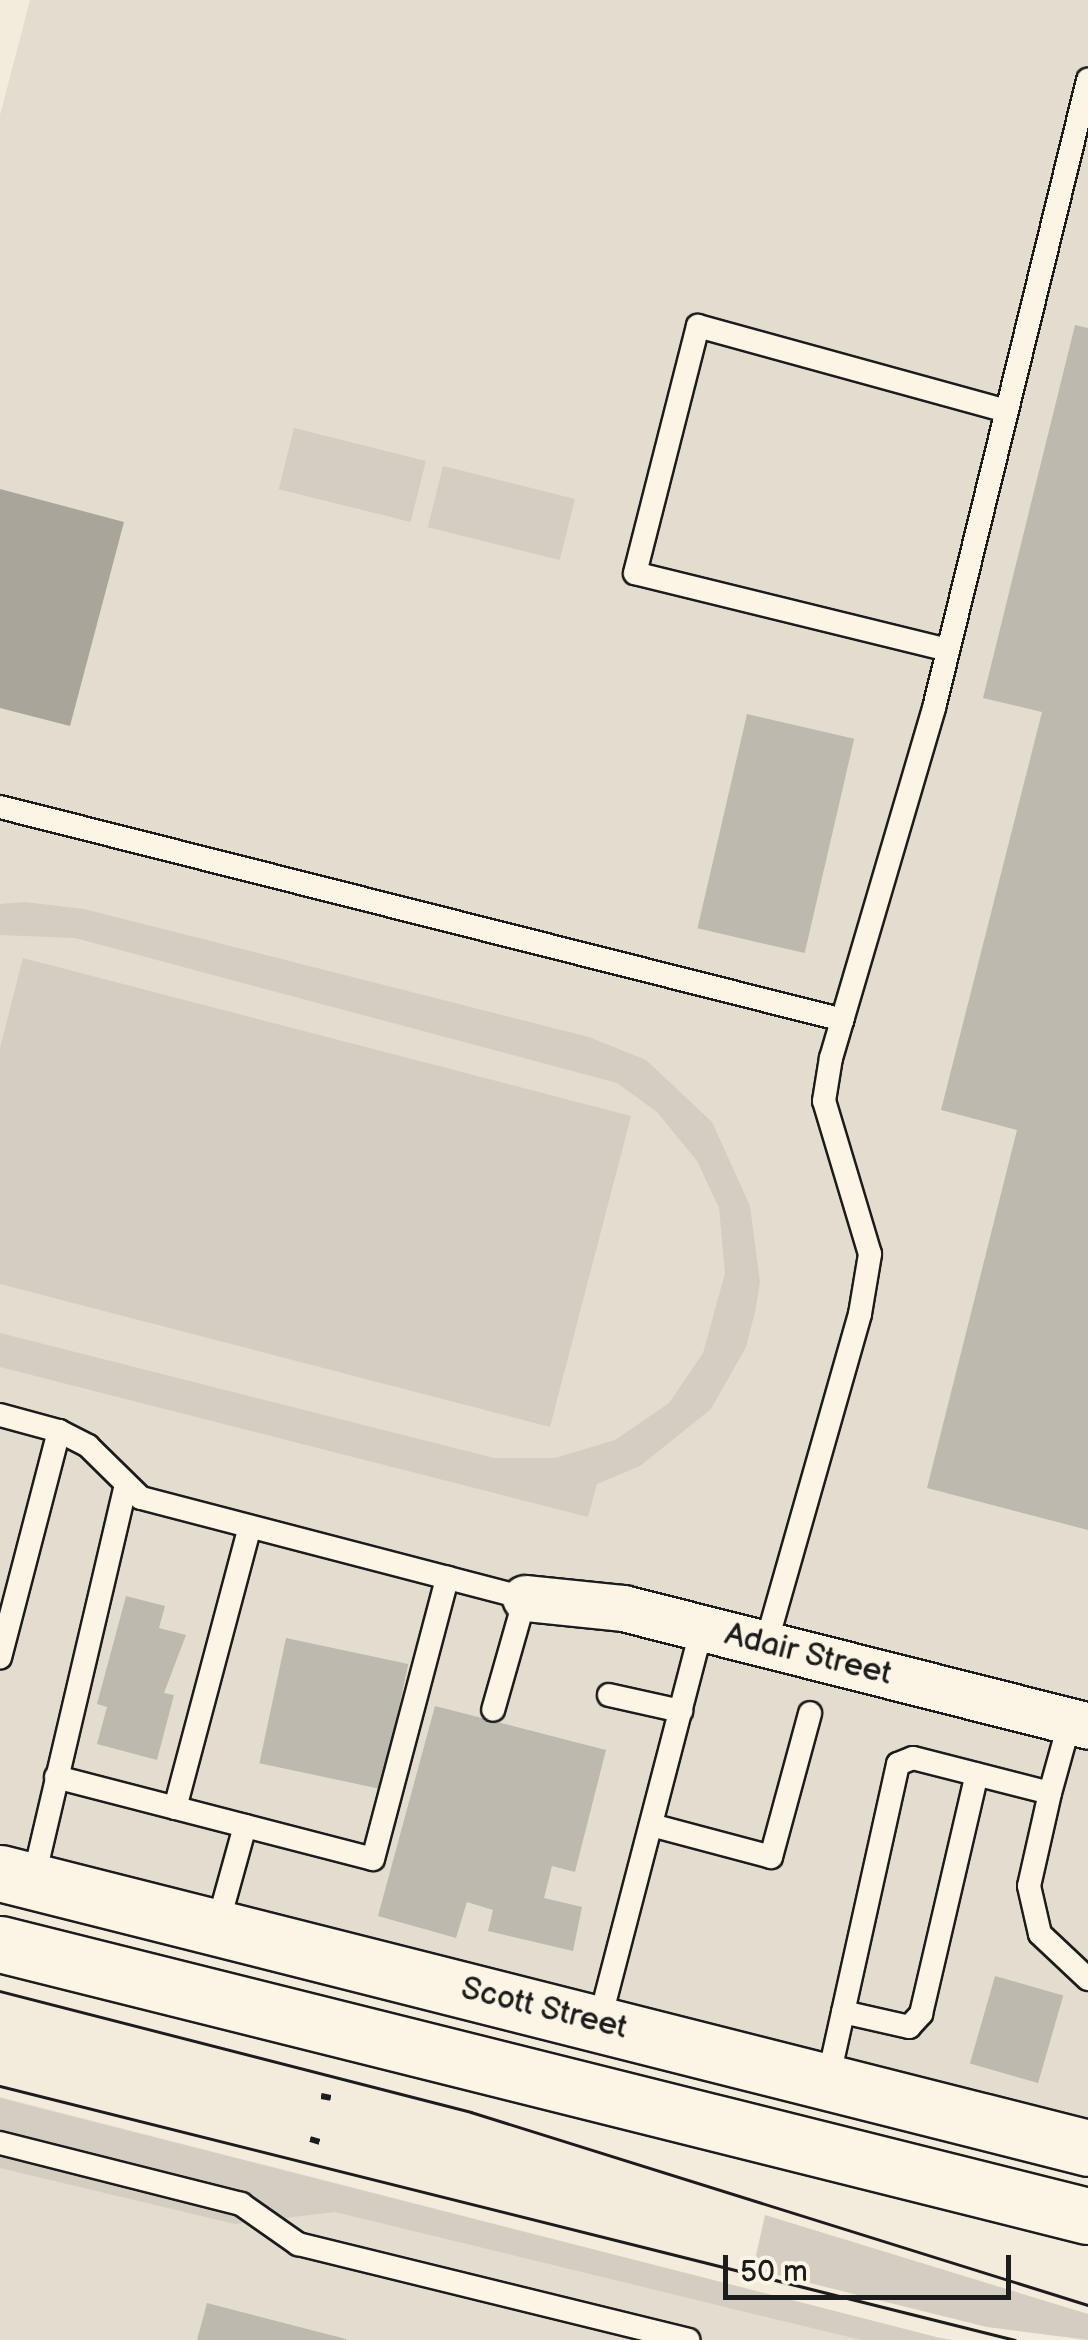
<!DOCTYPE html>
<style>
body{margin:0}
#map{position:relative;width:1088px;height:2340px;overflow:hidden;background:#f3ecdd;font-family:"Balsamiq Sans",sans-serif}
div>[style]{position:absolute}
.built>*{inset:0;background:#e3ddcf}
.green>*{inset:0;background:#d3cec1;transform-origin:0 0}
.water>*{inset:0;background:#aaa59b}
.building>*{inset:0;background:#beb9ae;transform-origin:0 0}
.path>*{height:6px;margin-top:-3px;transform-origin:0;background:repeating-linear-gradient(90deg,#1c1c1c 0 10px,transparent 0 18px)}
.roads{filter:drop-shadow(2px 0 #1c1c1c) drop-shadow(-2px 0 #1c1c1c) drop-shadow(0 2px #1c1c1c) drop-shadow(0 -2px #1c1c1c)}
.service>*{height:22px;margin:-11px;padding:0 11px;transform-origin:11px;border-radius:11px;background:#fcf5e5}
.minor>*{height:45px;margin:-22.5px;padding:0 22.5px;transform-origin:22.5px;border-radius:22.5px;background:#fcf5e5}
.secondary>*{height:55px;margin:-27.5px;padding:0 27.5px;transform-origin:27.5px;border-radius:27.5px;background:#fcf5e5}
.tram>*{height:2.5px;margin:-1.25px;padding:0 1.25px;transform-origin:1.25px;border-radius:1.25px;background:#1c1c1c}
span{translate:-50% -50%;white-space:nowrap;text-align:center;line-height:1.15;-webkit-text-stroke:9px #fcf5e5;paint-order:stroke}
.street-label{font-size:32px;color:#1c1c1c}
.scale{position:absolute;left:723px;top:2255px;width:288px;height:45px;box-sizing:border-box;border:5px solid #1c1c1c;border-top:0;padding-left:12px;font-size:30px;line-height:35px;white-space:nowrap;color:#1c1c1c;-webkit-text-stroke:8px #fcf5e5;paint-order:stroke}
</style>
<div id="map">
<div class="built">
<i style="clip-path:polygon(30px 0,1088px 0,1088px 2132px,0 1853px,0 115px)"></i>
<i style="clip-path:polygon(0 2097px,940px 2338px,952px 2340px,0 2340px)"></i>
</div>
<div class="green">
<i style="left:294px;top:428px;width:136px;height:63px;rotate:14deg"></i>
<i style="left:443px;top:466px;width:136px;height:63px;rotate:14deg"></i>
<i style="clip-path:polygon(25px 902px,84px 909px,589px 1037px,646px 1060px,712px 1122px,750px 1206px,760px 1282px,755px 1312px,746px 1347px,711px 1409px,640px 1466px,597px 1484px,588px 1517px,0 1367px,0 1333px,494px 1458px,555px 1458px,615px 1440px,669px 1403px,703px 1353px,725px 1273px,719px 1208px,697px 1161px,657px 1112px,617px 1083px,75px 938px,0 935px,0 904px)"></i>
<i style="clip-path:polygon(23px 958px,631px 1116px,550px 1427px,0 1284px,0 1048px)"></i>
<i style="clip-path:polygon(0 2098px,940px 2338px,952px 2340px,861px 2340px,335px 2212px,235px 2224px,0 2168px)"></i>
<i style="clip-path:polygon(765px 2215px,1088px 2314px,1088px 2340px,987px 2327px,753px 2269px)"></i>
</div>
<div class="water">
<i style="clip-path:polygon(0 489px,124px 522px,70px 726px,0 708px)"></i>
</div>
<div class="building">
<i style="clip-path:polygon(1075px 325px,1088px 328px,1088px 1530px,927px 1488px,1017px 1130px,941px 1110px,1042px 712px,983px 698px)"></i>
<i style="left:747px;top:714px;width:110px;height:220px;rotate:13deg"></i>
<i style="clip-path:polygon(126px 1596px,165px 1606px,159px 1628px,186px 1635px,164px 1693px,174px 1695px,157px 1760px,97px 1744px,107px 1707px,97px 1704px)"></i>
<i style="left:286px;top:1638px;width:125px;height:128px;rotate:12deg"></i>
<i style="clip-path:polygon(435px 1706px,606px 1750px,575px 1872px,552px 1866px,544px 1898px,582px 1907px,573px 1951px,488px 1931px,493px 1910px,467px 1902px,456px 1938px,378px 1916px)"></i>
<i style="left:995px;top:1976px;width:71px;height:91px;rotate:16deg"></i>
<i style="clip-path:polygon(207px 2303px,346px 2339px,346px 2340px,197px 2340px)"></i>
</div>
<div class="path">
<i style="left:321px;top:2096px;width:10px;rotate:11deg"></i>
<i style="left:310px;top:2139px;width:10px;rotate:17deg"></i>
</div>
<div class="roads">
<div class="service">
<i style="left:948px;top:650px;width:322px;rotate:-166.2deg"></i>
<i style="left:635px;top:573px;width:255px;rotate:-75.7deg"></i>
<i style="left:698px;top:326px;width:320px;rotate:15.4deg"></i>
<i style="left:0;top:807px;width:869px;rotate:14.18deg"></i>
<i style="left:0;top:1415px;width:61px;rotate:15.2deg"></i>
<i style="left:59px;top:1431px;width:234px;rotate:104.6deg"></i>
<i style="left:59px;top:1431px;width:33px;rotate:27deg"></i>
<i style="left:88px;top:1446px;width:74px;rotate:44.5deg"></i>
<i style="left:141px;top:1498px;width:397px;rotate:14.6deg"></i>
<i style="left:525px;top:1598px;width:116px;rotate:105.9deg"></i>
<i style="left:766px;top:1644px;width:343px;rotate:-74.1deg"></i>
<i style="left:860px;top:1314px;width:61px;rotate:-80.5deg"></i>
<i style="left:870px;top:1254px;width:160px;rotate:-106.7deg"></i>
<i style="left:824px;top:1101px;width:44px;rotate:-80.8deg"></i>
<i style="left:831px;top:1058px;width:365px;rotate:-73.6deg"></i>
<i style="left:934px;top:708px;width:647px;rotate:-76.22deg"></i>
<i style="left:609px;top:1695px;width:74px;rotate:12.5deg"></i>
<i style="left:56px;top:1777px;width:327px;rotate:14.5deg"></i>
<i style="left:373px;top:1859px;width:291px;rotate:-75.2deg"></i>
<i style="left:1050px;top:1793px;width:95px;rotate:102.7deg"></i>
<i style="left:1029px;top:1886px;width:49px;rotate:77.1deg"></i>
<i style="left:1040px;top:1934px;width:66px;rotate:43.2deg"></i>
<i style="left:175px;top:1808px;width:291px;rotate:-75.1deg"></i>
<i style="left:651px;top:1825px;width:124px;rotate:14.9deg"></i>
<i style="left:771px;top:1857px;width:149px;rotate:-74.8deg"></i>
<i style="left:33px;top:1881px;width:406px;rotate:-76.8deg"></i>
<i style="left:217px;top:1927px;width:105px;rotate:-74.5deg"></i>
<i style="left:843px;top:2012px;width:68px;rotate:12.8deg"></i>
<i style="left:909px;top:2027px;width:18px;rotate:-47deg"></i>
<i style="left:921px;top:2014px;width:246px;rotate:-76.9deg"></i>
<i style="left:599px;top:2023px;width:408px;rotate:-75.4deg"></i>
<i style="left:828px;top:2080px;width:324px;rotate:-77.5deg"></i>
<i style="left:898px;top:1764px;width:16px;rotate:-22deg"></i>
<i style="left:913px;top:1758px;width:141px;rotate:14.3deg"></i>
<i style="left:1050px;top:1793px;width:75px;rotate:-74.5deg"></i>
<i style="left:0;top:2143px;width:249px;rotate:14.2deg"></i>
<i style="left:241px;top:2204px;width:70px;rotate:35.1deg"></i>
<i style="left:298px;top:2244px;width:402px;rotate:13.8deg"></i>
</div>
<div class="minor">
<i style="left:525px;top:1598px;width:99px;rotate:5.8deg"></i>
<i style="left:623px;top:1608px;width:480px;rotate:14.2deg"></i>
</div>
<div class="secondary">
<i style="left:0;top:1873px;width:1122px;rotate:14.18deg"></i>
<i style="left:0;top:1944px;width:1121px;rotate:14.04deg"></i>
</div>
</div>
<div class="tram">
<i style="left:0;top:1991px;width:486px;rotate:14.4deg"></i>
<i style="left:471px;top:2112px;width:646px;rotate:17.37deg"></i>
<i style="left:0;top:2086px;width:1046px;rotate:14.05deg"></i>
</div>
<div class="street-label">
<span style="left:808px;top:1655px;rotate:14deg">Adair Street</span>
<span style="left:544px;top:2009px;rotate:14deg">Scott Street</span>
</div>
<div class="scale">50 m</div>
</div>
